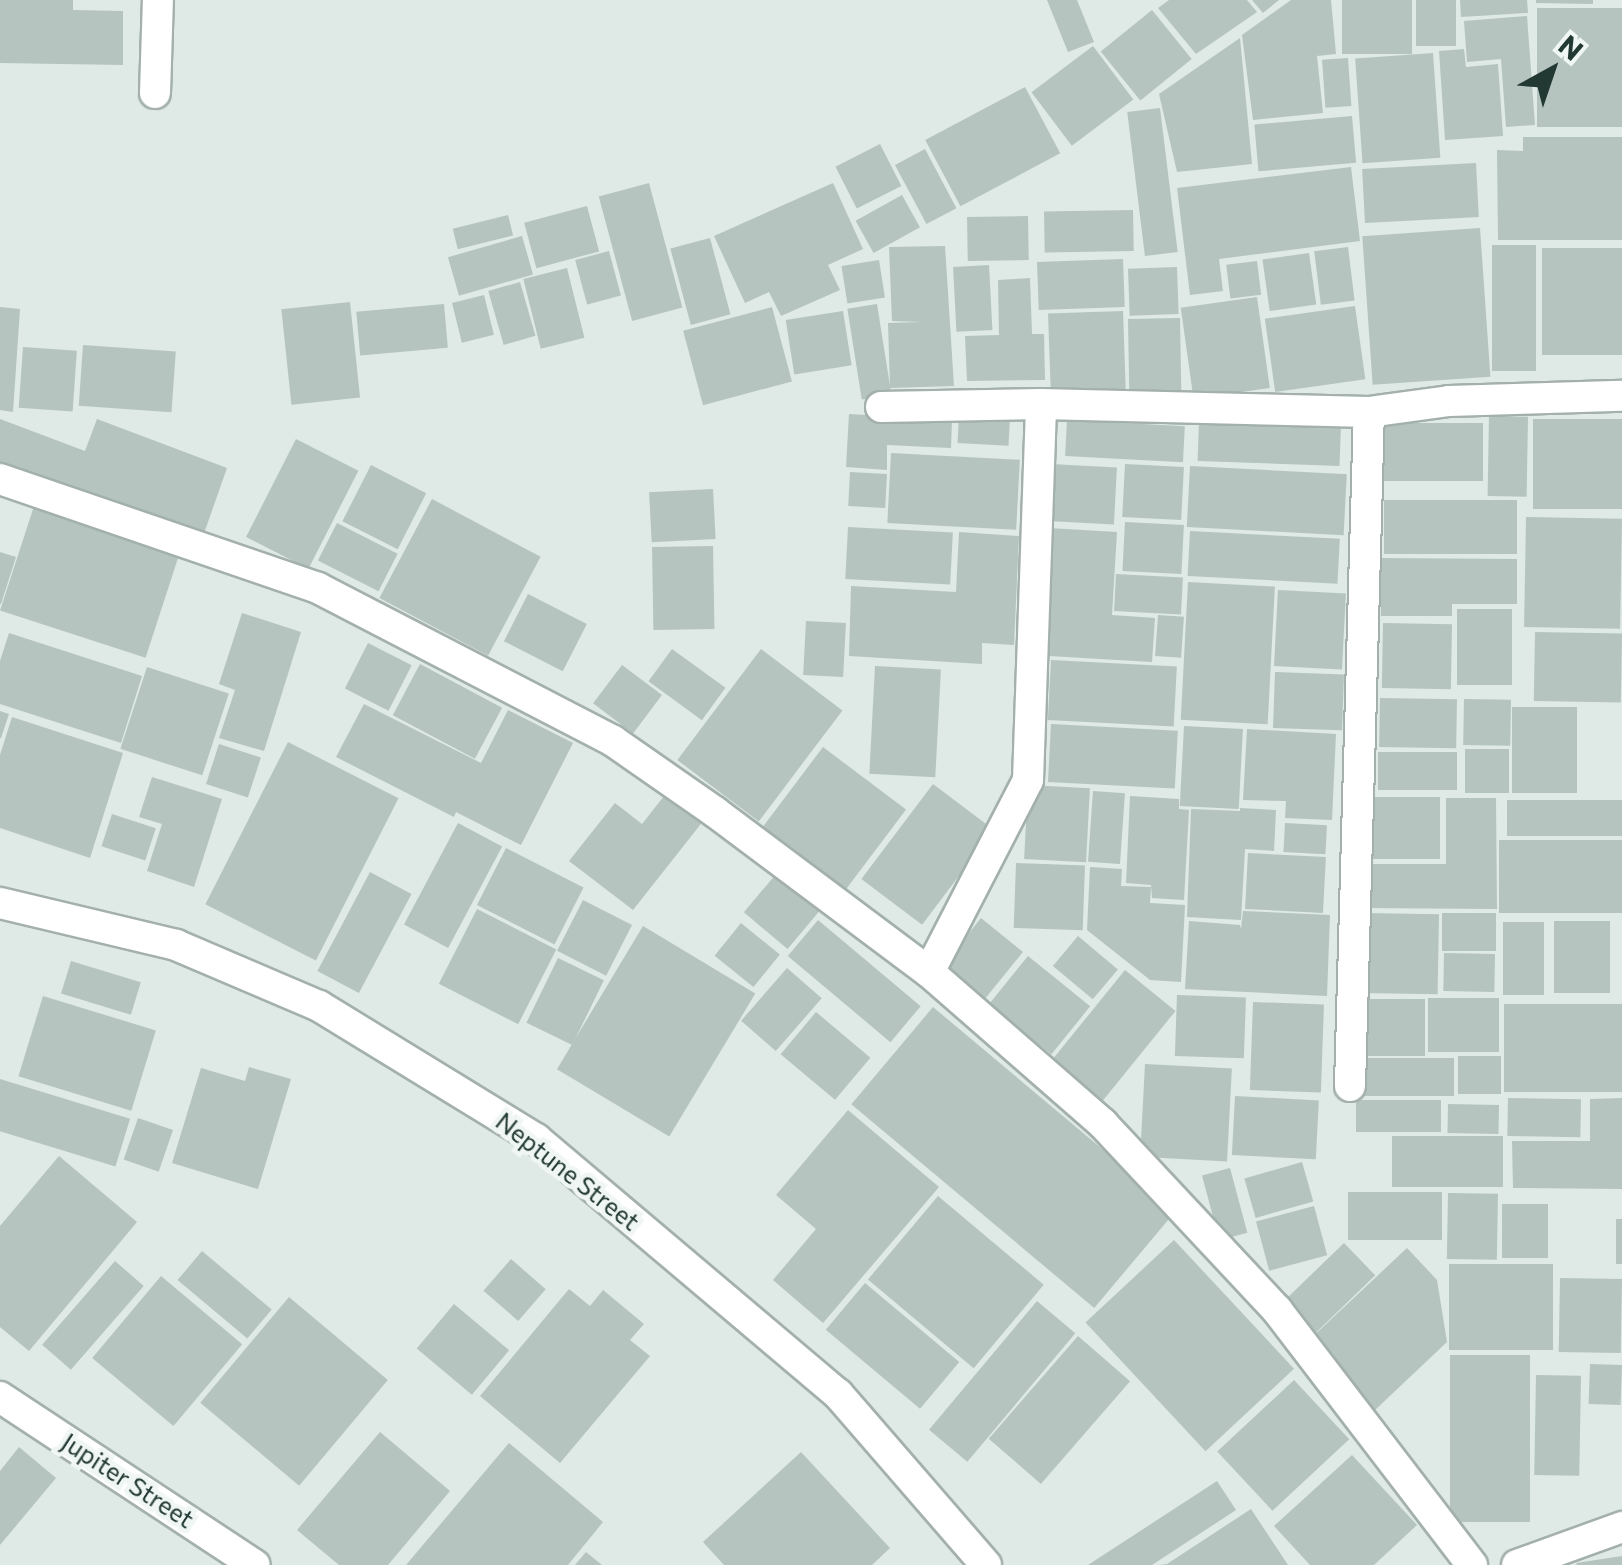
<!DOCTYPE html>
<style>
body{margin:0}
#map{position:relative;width:1622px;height:1565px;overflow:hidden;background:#dfe9e5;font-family:Commissioner,sans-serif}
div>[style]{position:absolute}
.building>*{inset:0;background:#b5c4be;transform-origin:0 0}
.roads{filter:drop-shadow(2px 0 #a3b0ac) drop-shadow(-2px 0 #a3b0ac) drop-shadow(0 2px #a3b0ac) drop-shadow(0 -2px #a3b0ac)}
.minor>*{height:30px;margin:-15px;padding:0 15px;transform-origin:15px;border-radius:15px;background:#fff}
span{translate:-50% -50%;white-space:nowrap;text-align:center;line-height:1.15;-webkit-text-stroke:9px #eff6f3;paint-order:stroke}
.street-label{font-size:25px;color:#223833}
.north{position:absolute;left:1502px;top:20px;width:100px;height:100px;-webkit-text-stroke:8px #eff6f3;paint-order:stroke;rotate:40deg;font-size:28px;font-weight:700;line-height:40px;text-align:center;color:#223833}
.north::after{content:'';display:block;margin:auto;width:35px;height:45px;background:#223833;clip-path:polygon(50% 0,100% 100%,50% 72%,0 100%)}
</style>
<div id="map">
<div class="building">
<i style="clip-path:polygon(0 0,73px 0,73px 10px,123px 11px,123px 65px,0 63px)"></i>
<i style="clip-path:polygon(1047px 0,1077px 0,1094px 42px,1068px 52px)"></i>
<i style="clip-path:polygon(1169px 0,1247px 0,1257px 12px,1196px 54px,1158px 8px)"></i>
<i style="clip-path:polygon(1252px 0,1279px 0,1263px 13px)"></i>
<i style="clip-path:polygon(1291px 0,1331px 0,1336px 54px,1317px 56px,1323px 113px,1253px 120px,1242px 35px)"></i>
<i style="left:1342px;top:0;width:70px;height:54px"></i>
<i style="left:1416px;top:0;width:40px;height:46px"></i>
<i style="clip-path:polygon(1460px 0,1527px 0,1528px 13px,1461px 17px)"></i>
<i style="clip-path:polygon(1536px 0,1593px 0,1593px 4px,1536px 3px)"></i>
<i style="left:1537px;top:8px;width:85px;height:119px"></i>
<i style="left:1152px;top:10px;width:63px;height:66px;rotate:51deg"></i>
<i style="clip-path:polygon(1527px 16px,1535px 125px,1506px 127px,1501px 59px,1467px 62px,1464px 21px)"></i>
<i style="clip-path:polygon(1240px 38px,1252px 164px,1177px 172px,1159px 94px)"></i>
<i style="left:1093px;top:46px;width:67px;height:77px;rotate:53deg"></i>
<i style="clip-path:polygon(1464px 49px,1466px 67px,1498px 64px,1503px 136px,1445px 140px,1439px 51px)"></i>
<i style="left:1433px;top:53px;width:105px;height:78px;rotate:86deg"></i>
<i style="left:1348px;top:58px;width:48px;height:26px;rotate:86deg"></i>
<i style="left:1025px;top:87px;width:75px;height:113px;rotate:62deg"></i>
<i style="left:1160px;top:108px;width:145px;height:33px;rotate:83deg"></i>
<i style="left:1352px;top:116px;width:47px;height:98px;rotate:85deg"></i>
<i style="clip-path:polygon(1523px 137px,1622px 137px,1622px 240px,1498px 240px,1497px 150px,1523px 151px)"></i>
<i style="left:880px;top:144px;width:47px;height:50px;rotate:63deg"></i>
<i style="left:925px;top:149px;width:67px;height:34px;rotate:62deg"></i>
<i style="left:1476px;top:163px;width:54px;height:114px;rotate:87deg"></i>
<i style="clip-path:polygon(1351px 167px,1360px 241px,1219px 259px,1223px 291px,1190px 295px,1177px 188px)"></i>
<i style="left:649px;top:183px;width:129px;height:52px;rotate:75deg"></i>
<i style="clip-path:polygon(833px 183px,863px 249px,828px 265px,840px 290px,781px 316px,769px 292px,745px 303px,714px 236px)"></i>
<i style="left:902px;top:195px;width:37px;height:53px;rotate:61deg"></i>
<i style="left:587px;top:206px;width:47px;height:65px;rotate:75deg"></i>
<i style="left:1133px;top:210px;width:41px;height:89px;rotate:89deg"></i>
<i style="left:508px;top:215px;width:21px;height:57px;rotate:76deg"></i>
<i style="left:1028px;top:216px;width:44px;height:61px;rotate:89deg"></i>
<i style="left:1480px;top:228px;width:149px;height:118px;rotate:86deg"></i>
<i style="left:522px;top:236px;width:40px;height:77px;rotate:74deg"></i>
<i style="left:710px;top:238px;width:79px;height:41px;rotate:75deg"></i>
<i style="left:1492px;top:245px;width:44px;height:126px"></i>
<i style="clip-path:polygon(945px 246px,954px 386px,890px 388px,888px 323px,922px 322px,892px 321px,889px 247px)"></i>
<i style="left:1348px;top:247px;width:54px;height:34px;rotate:83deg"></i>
<i style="left:1542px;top:248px;width:80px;height:107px"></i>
<i style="left:609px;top:251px;width:46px;height:35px;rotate:75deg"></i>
<i style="left:1309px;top:253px;width:52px;height:47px;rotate:82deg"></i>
<i style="left:1123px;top:259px;width:48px;height:86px;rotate:88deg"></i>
<i style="left:879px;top:260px;width:38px;height:38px;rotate:81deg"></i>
<i style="left:1257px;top:261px;width:34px;height:31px;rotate:83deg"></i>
<i style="left:989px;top:265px;width:65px;height:36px;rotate:87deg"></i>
<i style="left:1177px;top:267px;width:47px;height:49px;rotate:88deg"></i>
<i style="left:567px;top:268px;width:72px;height:45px;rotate:76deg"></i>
<i style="clip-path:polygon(1030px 278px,1032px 334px,1044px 334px,1045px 380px,967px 381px,965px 336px,999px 335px,998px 280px)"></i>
<i style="left:520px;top:282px;width:56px;height:33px;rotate:74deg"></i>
<i style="left:484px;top:295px;width:41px;height:33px;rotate:76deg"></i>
<i style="left:1257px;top:297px;width:92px;height:77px;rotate:82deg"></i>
<i style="left:350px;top:302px;width:96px;height:69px;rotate:84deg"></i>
<i style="left:444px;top:304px;width:44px;height:88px;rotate:85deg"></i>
<i style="left:877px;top:304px;width:92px;height:30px;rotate:81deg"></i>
<i style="left:1355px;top:306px;width:74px;height:91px;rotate:82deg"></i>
<i style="clip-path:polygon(0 307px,20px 309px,13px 412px,0 410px)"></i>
<i style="left:772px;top:307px;width:77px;height:92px;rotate:75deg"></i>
<i style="left:843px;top:311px;width:55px;height:58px;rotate:81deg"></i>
<i style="left:1123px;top:311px;width:81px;height:75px;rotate:88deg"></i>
<i style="left:1180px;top:318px;width:74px;height:52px;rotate:89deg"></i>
<i style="left:83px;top:345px;width:93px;height:61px;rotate:4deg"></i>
<i style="left:23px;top:347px;width:54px;height:61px;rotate:4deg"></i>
<i style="clip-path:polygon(849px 414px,952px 420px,951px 448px,887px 445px,887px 470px,846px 467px)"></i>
<i style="left:959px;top:415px;width:51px;height:28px;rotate:3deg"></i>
<i style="left:1489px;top:416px;width:39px;height:80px;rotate:1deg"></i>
<i style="clip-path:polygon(0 419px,85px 451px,97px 419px,227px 468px,202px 539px,0 464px)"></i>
<i style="left:1533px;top:419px;width:89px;height:90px"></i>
<i style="left:1067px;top:420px;width:118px;height:36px;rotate:3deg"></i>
<i style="left:1199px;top:421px;width:142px;height:40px;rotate:2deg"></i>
<i style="left:1381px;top:423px;width:102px;height:58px"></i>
<i style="left:296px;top:439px;width:70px;height:110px;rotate:27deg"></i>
<i style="left:891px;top:453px;width:129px;height:70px;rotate:3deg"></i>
<i style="left:1051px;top:464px;width:66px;height:57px;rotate:3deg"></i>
<i style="left:1125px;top:464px;width:59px;height:53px;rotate:3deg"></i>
<i style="left:371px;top:465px;width:62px;height:63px;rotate:27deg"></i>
<i style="left:1190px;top:466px;width:157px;height:61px;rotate:3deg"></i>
<i style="left:850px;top:472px;width:37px;height:34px;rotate:3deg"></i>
<i style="left:713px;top:489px;width:50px;height:64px;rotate:87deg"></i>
<i style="left:432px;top:499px;width:123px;height:112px;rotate:28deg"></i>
<i style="left:1384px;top:500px;width:133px;height:54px"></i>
<i style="left:35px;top:503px;width:153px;height:113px;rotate:18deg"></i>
<i style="left:1526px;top:517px;width:96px;height:110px;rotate:1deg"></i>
<i style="left:1125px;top:522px;width:59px;height:49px;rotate:3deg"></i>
<i style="left:337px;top:523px;width:68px;height:42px;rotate:27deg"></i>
<i style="left:848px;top:527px;width:105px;height:52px;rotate:3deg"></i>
<i style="clip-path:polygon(1048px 528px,1117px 532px,1112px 615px,1155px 618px,1152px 662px,1049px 656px,1052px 570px,1046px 569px)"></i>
<i style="left:1190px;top:531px;width:150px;height:45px;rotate:3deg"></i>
<i style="clip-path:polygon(959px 532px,1019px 536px,1014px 645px,982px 643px,982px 664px,849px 656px,851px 586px,956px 592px)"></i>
<i style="left:713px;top:546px;width:83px;height:61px;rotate:89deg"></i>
<i style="clip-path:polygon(0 552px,16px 557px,1px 604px,0 604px)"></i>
<i style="clip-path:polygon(1380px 558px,1517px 559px,1517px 604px,1452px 604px,1452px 616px,1381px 616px)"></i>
<i style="left:1116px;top:574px;width:67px;height:37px;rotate:3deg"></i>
<i style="left:1188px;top:582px;width:87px;height:138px;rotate:3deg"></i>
<i style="left:1278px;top:590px;width:68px;height:76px;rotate:3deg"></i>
<i style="left:528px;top:594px;width:66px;height:53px;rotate:27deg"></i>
<i style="left:1512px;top:609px;width:76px;height:55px;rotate:90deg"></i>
<i style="clip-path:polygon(242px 613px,301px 632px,264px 751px,219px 738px,235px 690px,219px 684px)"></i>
<i style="left:1158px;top:615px;width:26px;height:41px;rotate:4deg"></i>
<i style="left:806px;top:621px;width:40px;height:54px;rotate:3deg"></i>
<i style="left:1383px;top:623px;width:69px;height:65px;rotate:1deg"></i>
<i style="left:1535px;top:632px;width:87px;height:69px;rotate:1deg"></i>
<i style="clip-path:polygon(9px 633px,142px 676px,121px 743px,0 704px,0 661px)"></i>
<i style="left:368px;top:643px;width:49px;height:51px;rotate:27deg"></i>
<i style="left:672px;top:649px;width:66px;height:40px;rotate:36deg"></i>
<i style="left:761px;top:649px;width:102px;height:139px;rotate:37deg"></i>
<i style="left:1051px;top:660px;width:126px;height:60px;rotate:3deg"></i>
<i style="left:420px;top:664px;width:93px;height:58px;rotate:28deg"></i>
<i style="left:622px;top:665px;width:50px;height:48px;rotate:37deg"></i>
<i style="left:875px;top:666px;width:66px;height:108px;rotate:3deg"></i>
<i style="left:147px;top:667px;width:86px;height:86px;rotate:18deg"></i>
<i style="left:1275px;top:672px;width:69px;height:56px;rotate:2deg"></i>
<i style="left:1380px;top:698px;width:77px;height:49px;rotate:1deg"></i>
<i style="left:1464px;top:699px;width:47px;height:46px;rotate:1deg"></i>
<i style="clip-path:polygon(364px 704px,481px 763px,508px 710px,573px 743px,521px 845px,456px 812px,454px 817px,336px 757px)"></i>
<i style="left:1512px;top:707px;width:65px;height:86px"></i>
<i style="clip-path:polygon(0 711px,9px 714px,1px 738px,0 738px)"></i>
<i style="clip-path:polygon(12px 717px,123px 753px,90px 858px,0 828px,0 755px)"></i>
<i style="left:1051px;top:724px;width:127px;height:58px;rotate:3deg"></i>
<i style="left:1184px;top:726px;width:59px;height:80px;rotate:3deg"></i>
<i style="clip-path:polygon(1247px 729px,1336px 734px,1332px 820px,1285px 818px,1286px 801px,1243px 800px)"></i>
<i style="left:288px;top:742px;width:124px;height:182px;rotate:27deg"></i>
<i style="left:219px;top:744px;width:44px;height:42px;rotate:18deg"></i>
<i style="left:823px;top:747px;width:104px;height:107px;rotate:37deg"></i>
<i style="left:1465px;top:749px;width:44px;height:44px"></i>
<i style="left:1378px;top:752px;width:79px;height:38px"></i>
<i style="clip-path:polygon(152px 777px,222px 799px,194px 887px,147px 871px,162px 824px,139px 817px)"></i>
<i style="left:933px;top:784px;width:76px;height:119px;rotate:37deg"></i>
<i style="left:1028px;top:785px;width:62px;height:74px;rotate:3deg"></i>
<i style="clip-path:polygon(668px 791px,704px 820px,633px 910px,569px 861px,615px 803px,642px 824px)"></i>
<i style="left:1093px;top:791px;width:32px;height:71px;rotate:4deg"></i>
<i style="clip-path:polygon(1130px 796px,1179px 799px,1179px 809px,1189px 810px,1184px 900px,1152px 898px,1151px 885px,1126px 883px)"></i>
<i style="left:1365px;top:797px;width:75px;height:62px"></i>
<i style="clip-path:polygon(1446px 798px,1496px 798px,1497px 909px,1365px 908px,1365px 864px,1446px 864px)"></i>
<i style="left:1507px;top:800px;width:115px;height:36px"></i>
<i style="clip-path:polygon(1240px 808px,1276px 810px,1274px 851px,1245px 849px,1241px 920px,1187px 917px,1191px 809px,1240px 811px)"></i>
<i style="left:112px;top:814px;width:46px;height:34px;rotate:18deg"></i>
<i style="left:458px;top:823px;width:50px;height:115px;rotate:28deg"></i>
<i style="left:1285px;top:823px;width:42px;height:29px;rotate:3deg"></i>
<i style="left:1499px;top:840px;width:123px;height:73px"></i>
<i style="left:506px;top:848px;width:87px;height:64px;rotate:27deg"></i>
<i style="left:1248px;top:853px;width:78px;height:56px;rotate:3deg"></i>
<i style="left:1016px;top:863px;width:69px;height:65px;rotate:2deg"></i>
<i style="clip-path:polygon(1090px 867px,1122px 869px,1121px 886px,1151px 887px,1150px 903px,1185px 905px,1181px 982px,1150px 980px,1087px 930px)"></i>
<i style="left:370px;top:872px;width:47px;height:112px;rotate:28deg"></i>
<i style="left:776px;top:874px;width:57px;height:50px;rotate:40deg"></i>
<i style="left:583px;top:900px;width:55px;height:57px;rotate:27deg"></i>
<i style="left:477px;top:909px;width:89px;height:84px;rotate:27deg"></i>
<i style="clip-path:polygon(1243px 911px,1330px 915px,1327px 996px,1185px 989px,1189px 921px,1240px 925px,1241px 929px)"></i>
<i style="left:1363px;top:913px;width:76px;height:80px;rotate:1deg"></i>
<i style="left:1442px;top:913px;width:54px;height:38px"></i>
<i style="left:981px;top:918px;width:54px;height:60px;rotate:39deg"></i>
<i style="left:818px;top:920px;width:134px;height:47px;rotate:40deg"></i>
<i style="left:1554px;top:921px;width:56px;height:72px"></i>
<i style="left:1503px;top:922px;width:41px;height:73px"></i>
<i style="left:741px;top:923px;width:50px;height:42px;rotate:39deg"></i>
<i style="left:643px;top:926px;width:131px;height:167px;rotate:31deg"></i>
<i style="left:1078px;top:936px;width:52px;height:39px;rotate:40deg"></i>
<i style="left:1444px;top:953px;width:51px;height:38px;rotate:1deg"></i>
<i style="left:1028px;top:956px;width:80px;height:62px;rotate:39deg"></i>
<i style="left:558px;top:958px;width:51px;height:72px;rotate:26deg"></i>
<i style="left:71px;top:961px;width:73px;height:34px;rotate:17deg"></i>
<i style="left:787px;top:968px;width:46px;height:70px;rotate:41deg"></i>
<i style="left:1125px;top:970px;width:65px;height:115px;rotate:39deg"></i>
<i style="left:1177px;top:995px;width:69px;height:61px;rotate:2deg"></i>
<i style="left:43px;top:996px;width:118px;height:84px;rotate:17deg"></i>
<i style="left:1428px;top:998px;width:71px;height:54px"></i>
<i style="left:1362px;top:999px;width:63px;height:57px"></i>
<i style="left:1253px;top:1002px;width:71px;height:88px;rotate:2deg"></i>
<i style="left:1504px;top:1004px;width:118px;height:88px"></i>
<i style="left:933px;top:1007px;width:317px;height:127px;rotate:40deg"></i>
<i style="left:816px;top:1012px;width:71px;height:55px;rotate:40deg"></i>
<i style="left:1458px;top:1056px;width:43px;height:38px"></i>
<i style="left:1454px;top:1058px;width:38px;height:94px;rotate:90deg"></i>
<i style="left:1145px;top:1064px;width:87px;height:93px;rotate:3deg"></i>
<i style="clip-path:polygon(249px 1067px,291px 1079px,258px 1189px,172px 1163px,201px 1068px,245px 1081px)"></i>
<i style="left:0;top:1079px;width:136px;height:50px;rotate:17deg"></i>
<i style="left:1235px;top:1096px;width:84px;height:59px;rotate:3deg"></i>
<i style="left:1508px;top:1098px;width:73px;height:38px;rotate:1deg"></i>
<i style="clip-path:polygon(1622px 1098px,1622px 1189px,1513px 1188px,1512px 1141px,1590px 1141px,1590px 1099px)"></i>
<i style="left:1356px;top:1100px;width:85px;height:32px"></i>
<i style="left:1448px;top:1104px;width:51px;height:29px;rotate:1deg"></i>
<i style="clip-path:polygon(848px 1110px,939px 1187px,823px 1323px,773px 1280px,816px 1229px,776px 1195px)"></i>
<i style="left:138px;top:1118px;width:37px;height:44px;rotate:19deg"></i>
<i style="left:1392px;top:1136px;width:111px;height:51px"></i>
<i style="clip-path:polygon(59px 1156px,137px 1222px,29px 1351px,0 1327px,0 1226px)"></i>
<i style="left:1302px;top:1162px;width:41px;height:60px;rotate:74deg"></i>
<i style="left:1230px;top:1168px;width:67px;height:29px;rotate:75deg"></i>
<i style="left:1348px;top:1192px;width:94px;height:48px"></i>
<i style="left:1448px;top:1193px;width:50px;height:66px;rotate:1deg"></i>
<i style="left:938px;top:1196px;width:138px;height:109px;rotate:40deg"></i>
<i style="left:1502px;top:1204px;width:46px;height:54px"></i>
<i style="left:1314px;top:1206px;width:51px;height:60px;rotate:75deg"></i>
<i style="left:1616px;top:1219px;width:6px;height:45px"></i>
<i style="left:1174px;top:1240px;width:176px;height:121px;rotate:47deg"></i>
<i style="left:1344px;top:1243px;width:45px;height:83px;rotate:46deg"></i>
<i style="clip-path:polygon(1407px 1248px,1437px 1280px,1447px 1342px,1375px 1410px,1309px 1340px)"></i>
<i style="left:202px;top:1251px;width:91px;height:38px;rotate:40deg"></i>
<i style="left:511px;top:1259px;width:46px;height:42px;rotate:41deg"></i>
<i style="left:115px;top:1261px;width:38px;height:111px;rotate:41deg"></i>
<i style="left:1449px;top:1264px;width:104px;height:86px"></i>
<i style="left:161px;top:1276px;width:106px;height:107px;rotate:40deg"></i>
<i style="left:1560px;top:1278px;width:62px;height:74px;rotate:1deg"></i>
<i style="left:865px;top:1283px;width:123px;height:61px;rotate:40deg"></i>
<i style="clip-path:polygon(569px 1289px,590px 1306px,603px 1290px,644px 1324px,630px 1340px,650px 1356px,560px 1463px,480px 1396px)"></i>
<i style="left:289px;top:1297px;width:129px;height:138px;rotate:40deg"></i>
<i style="left:1037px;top:1301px;width:50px;height:168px;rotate:40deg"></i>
<i style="left:454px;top:1304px;width:72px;height:58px;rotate:40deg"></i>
<i style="left:1078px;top:1336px;width:69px;height:136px;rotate:41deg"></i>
<i style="left:1450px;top:1355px;width:80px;height:167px"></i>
<i style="left:1590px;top:1364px;width:32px;height:40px;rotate:2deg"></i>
<i style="left:1536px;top:1375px;width:45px;height:100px;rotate:1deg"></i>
<i style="left:1294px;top:1380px;width:81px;height:105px;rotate:47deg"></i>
<i style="clip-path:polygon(380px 1432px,450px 1491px,388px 1565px,339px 1565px,297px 1530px)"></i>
<i style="clip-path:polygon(509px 1443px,603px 1522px,568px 1565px,406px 1565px)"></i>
<i style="clip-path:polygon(19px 1447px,56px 1478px,0 1545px,0 1471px)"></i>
<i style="clip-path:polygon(801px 1452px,890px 1548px,872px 1565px,724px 1565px,703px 1542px)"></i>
<i style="clip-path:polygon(1352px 1455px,1417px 1525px,1374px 1565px,1310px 1565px,1274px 1526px)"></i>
<i style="clip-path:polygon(1217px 1481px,1236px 1510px,1152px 1565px,1088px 1565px)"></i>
<i style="clip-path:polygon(1251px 1509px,1288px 1565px,1159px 1565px,1167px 1564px)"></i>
<i style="clip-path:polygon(586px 1552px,602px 1565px,575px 1565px)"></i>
<i style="clip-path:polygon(1622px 1556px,1622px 1565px,1577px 1565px,1576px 1563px)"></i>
</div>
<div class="roads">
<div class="minor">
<i style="left:155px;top:93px;width:93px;rotate:-88.2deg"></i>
<i style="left:881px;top:407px;width:160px;rotate:-1.1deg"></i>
<i style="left:1041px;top:404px;width:328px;rotate:1.4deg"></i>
<i style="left:1369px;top:412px;width:81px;rotate:-7.8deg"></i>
<i style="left:1449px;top:401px;width:173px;rotate:-1.7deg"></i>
<i style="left:0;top:479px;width:336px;rotate:18.9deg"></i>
<i style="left:318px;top:588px;width:332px;rotate:27.4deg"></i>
<i style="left:613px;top:741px;width:124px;rotate:34.8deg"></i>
<i style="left:715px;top:812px;width:267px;rotate:36.8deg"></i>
<i style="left:929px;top:972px;width:231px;rotate:41.1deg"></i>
<i style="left:1103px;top:1124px;width:255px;rotate:46.9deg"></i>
<i style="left:1277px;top:1310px;width:321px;rotate:52.6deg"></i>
<i style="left:0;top:903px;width:181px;rotate:13.4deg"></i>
<i style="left:176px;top:945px;width:155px;rotate:23.1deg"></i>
<i style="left:319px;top:1006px;width:255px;rotate:31.5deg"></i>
<i style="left:536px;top:1139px;width:395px;rotate:40.2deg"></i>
<i style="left:838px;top:1394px;width:226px;rotate:49.1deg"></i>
<i style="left:929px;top:972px;width:216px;rotate:-62.7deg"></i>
<i style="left:1028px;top:780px;width:376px;rotate:-88deg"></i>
<i style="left:1350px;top:1086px;width:674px;rotate:-88.39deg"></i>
<i style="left:0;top:1397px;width:305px;rotate:33.4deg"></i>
<i style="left:1517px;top:1565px;width:112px;rotate:-19.9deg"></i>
</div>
</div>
<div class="street-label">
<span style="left:568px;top:1171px;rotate:38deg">Neptune Street</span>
<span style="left:128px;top:1480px;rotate:33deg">Jupiter Street</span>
</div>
<div class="north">N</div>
</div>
